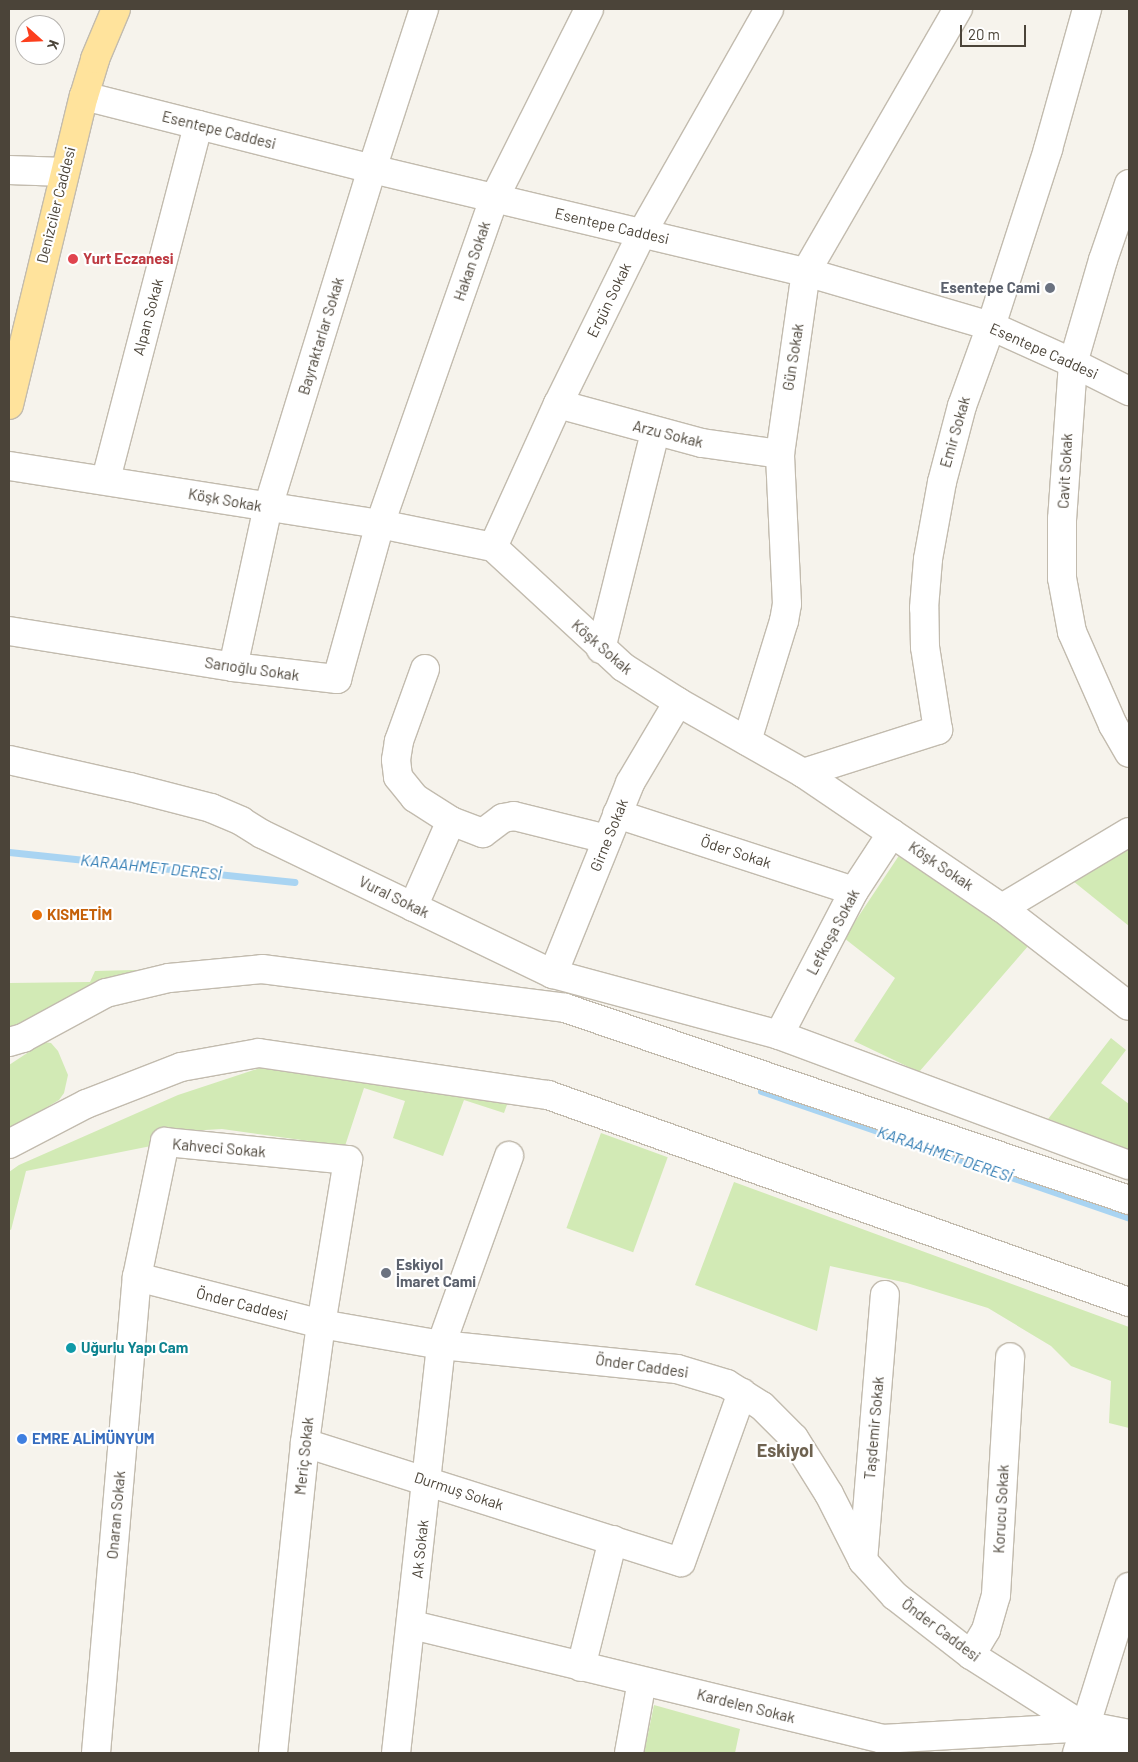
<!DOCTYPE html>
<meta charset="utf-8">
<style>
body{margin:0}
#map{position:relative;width:1138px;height:1762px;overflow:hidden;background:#f6f3ec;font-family:Barlow,sans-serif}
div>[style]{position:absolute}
.green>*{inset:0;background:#d2eab5;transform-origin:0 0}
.stream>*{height:7px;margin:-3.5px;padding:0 3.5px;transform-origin:3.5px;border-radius:3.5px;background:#a9d4f2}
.roads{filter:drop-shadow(1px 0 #c2bbae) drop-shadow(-1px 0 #c2bbae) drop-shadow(0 1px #c2bbae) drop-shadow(0 -1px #c2bbae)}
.minor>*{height:28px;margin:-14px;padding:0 14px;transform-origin:14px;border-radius:14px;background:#fff}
.major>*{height:28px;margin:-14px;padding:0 14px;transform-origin:14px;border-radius:14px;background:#ffe39c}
.dots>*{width:14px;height:14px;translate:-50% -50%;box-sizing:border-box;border:2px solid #fff;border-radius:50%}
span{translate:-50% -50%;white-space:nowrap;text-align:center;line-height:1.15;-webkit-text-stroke:4.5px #fff;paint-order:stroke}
.street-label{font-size:15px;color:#4b4439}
.health-label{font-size:15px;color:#be3a42;font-weight:700}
.left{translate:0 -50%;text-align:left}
.worship-label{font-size:15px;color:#5b616d;font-weight:700}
.right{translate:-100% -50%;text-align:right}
.food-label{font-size:15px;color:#c56008;font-weight:700}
.culture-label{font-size:15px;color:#0d838f;font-weight:700}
.shop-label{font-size:15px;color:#366cbe;font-weight:700}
.water-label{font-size:16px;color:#2e7ab2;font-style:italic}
.quarter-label{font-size:18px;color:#6e6250;font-weight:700}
.frame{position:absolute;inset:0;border:10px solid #4b4439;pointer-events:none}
.north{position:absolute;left:15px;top:15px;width:50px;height:50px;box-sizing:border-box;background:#fff;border:1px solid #b7b4b0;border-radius:50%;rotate:110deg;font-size:14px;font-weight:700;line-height:20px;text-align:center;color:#4b4439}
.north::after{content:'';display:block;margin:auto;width:18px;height:22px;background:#fc3f1d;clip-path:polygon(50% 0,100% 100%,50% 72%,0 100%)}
.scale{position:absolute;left:960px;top:25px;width:66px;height:22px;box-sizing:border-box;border:2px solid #4b4439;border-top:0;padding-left:6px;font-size:15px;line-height:18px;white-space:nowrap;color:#4b4439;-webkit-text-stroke:4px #fff;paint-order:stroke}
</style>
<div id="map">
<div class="green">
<i style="clip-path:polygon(1129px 842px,1129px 926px,1068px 877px)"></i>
<i style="clip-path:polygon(902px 851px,1029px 945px,919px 1072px,854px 1041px,895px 978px,844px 938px)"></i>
<i style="clip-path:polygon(173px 969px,9px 1036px,9px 983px,90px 982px,95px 971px)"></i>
<i style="clip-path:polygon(1111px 1038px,1126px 1050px,1101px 1083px,1129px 1104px,1129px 1150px,1048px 1119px)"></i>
<i style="clip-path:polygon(44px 1042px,51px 1043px,58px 1051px,68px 1075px,64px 1093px,59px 1100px,9px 1130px,9px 1065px)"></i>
<i style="clip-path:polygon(260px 1068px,508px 1102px,504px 1113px,464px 1100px,443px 1156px,393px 1138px,405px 1101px,364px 1088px,345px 1146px,222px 1129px,155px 1133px,151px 1146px,26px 1171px,11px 1230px,9px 1229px,9px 1172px,19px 1165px,178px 1095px)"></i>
<i style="left:601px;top:1133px;width:71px;height:101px;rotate:20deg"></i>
<i style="clip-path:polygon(734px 1182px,1129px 1327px,1129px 1428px,1109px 1423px,1111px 1381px,1071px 1366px,1051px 1346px,988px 1308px,907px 1283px,830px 1266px,817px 1331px,695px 1285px)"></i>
<i style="clip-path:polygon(654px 1705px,740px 1729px,735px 1753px,644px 1753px)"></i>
</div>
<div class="stream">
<i style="left:9px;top:852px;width:287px;rotate:6deg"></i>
<i style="left:761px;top:1091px;width:389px;rotate:19deg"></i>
</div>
<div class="roads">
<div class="minor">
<i style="left:84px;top:96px;width:297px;rotate:14.2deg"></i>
<i style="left:372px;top:169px;width:446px;rotate:13.4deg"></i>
<i style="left:806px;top:272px;width:193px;rotate:16.3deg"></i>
<i style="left:991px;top:326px;width:90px;rotate:24.3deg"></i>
<i style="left:1073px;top:363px;width:63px;rotate:26.6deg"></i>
<i style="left:9px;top:170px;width:55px;rotate:2.1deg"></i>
<i style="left:1129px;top:184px;width:80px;rotate:108.9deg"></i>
<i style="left:1103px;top:260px;width:107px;rotate:106.2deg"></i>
<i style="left:1073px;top:363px;width:156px;rotate:94deg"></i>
<i style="left:1062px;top:519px;width:59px;rotate:90deg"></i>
<i style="left:1062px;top:578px;width:55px;rotate:79.5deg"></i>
<i style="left:1072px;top:632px;width:102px;rotate:66.2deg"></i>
<i style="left:1113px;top:725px;width:32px;rotate:60deg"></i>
<i style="left:558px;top:404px;width:149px;rotate:15.2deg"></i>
<i style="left:702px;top:443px;width:79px;rotate:8deg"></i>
<i style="left:9px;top:466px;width:376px;rotate:8.9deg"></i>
<i style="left:380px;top:524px;width:115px;rotate:11.5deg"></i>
<i style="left:493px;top:547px;width:177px;rotate:42.7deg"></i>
<i style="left:623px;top:667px;width:65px;rotate:32.5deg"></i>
<i style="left:678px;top:702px;width:144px;rotate:29.6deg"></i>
<i style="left:803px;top:773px;width:240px;rotate:34.2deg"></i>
<i style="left:1002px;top:908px;width:160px;rotate:37.7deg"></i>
<i style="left:106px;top:479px;width:366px;rotate:-75.4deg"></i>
<i style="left:493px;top:547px;width:157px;rotate:-65.6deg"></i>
<i style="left:558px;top:404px;width:191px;rotate:-63.8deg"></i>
<i style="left:642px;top:233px;width:257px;rotate:-60.4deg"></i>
<i style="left:9px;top:631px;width:227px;rotate:9.1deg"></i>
<i style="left:233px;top:667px;width:105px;rotate:6.6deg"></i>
<i style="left:337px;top:679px;width:161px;rotate:-74.5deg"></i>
<i style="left:380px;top:524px;width:344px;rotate:-70.7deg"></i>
<i style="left:494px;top:199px;width:212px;rotate:-63.4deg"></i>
<i style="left:601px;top:649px;width:224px;rotate:-76deg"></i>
<i style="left:233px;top:667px;width:164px;rotate:-77.7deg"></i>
<i style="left:268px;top:507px;width:354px;rotate:-72.9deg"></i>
<i style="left:372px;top:169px;width:168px;rotate:-72deg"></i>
<i style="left:425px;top:669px;width:77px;rotate:109.9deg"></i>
<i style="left:399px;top:741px;width:19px;rotate:99deg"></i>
<i style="left:396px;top:760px;width:17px;rotate:83deg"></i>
<i style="left:398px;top:777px;width:27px;rotate:51deg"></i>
<i style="left:415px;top:798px;width:43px;rotate:32.6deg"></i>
<i style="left:451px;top:821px;width:34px;rotate:21deg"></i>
<i style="left:483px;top:833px;width:25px;rotate:-37deg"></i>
<i style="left:503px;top:818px;width:11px;rotate:-10deg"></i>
<i style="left:514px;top:816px;width:96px;rotate:13.9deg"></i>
<i style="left:747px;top:741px;width:126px;rotate:-72.9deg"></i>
<i style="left:784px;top:621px;width:17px;rotate:-80deg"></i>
<i style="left:787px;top:604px;width:150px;rotate:-92.7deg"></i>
<i style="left:780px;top:454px;width:184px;rotate:-81.9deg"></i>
<i style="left:806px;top:272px;width:304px;rotate:-60deg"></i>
<i style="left:9px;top:760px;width:124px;rotate:12.6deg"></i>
<i style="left:130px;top:787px;width:84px;rotate:14.5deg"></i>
<i style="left:211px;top:808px;width:33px;rotate:23deg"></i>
<i style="left:241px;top:821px;width:25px;rotate:32deg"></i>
<i style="left:262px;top:834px;width:323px;rotate:25.7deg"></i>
<i style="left:553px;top:974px;width:234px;rotate:15.1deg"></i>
<i style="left:779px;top:1035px;width:373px;rotate:20.4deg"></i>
<i style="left:803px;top:773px;width:142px;rotate:-17.7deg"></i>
<i style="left:938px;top:730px;width:84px;rotate:-98.9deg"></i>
<i style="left:925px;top:647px;width:39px;rotate:-91deg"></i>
<i style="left:924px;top:608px;width:49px;rotate:-85.3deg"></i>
<i style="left:928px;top:559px;width:78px;rotate:-79.7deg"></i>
<i style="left:942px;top:482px;width:79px;rotate:-75.3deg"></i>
<i style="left:962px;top:406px;width:85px;rotate:-70.1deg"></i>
<i style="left:991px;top:326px;width:186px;rotate:-72.1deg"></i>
<i style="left:1048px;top:149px;width:145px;rotate:-74.4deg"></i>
<i style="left:617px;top:814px;width:249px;rotate:18deg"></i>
<i style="left:413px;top:907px;width:94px;rotate:-66.2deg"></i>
<i style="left:1002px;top:908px;width:148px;rotate:-30.9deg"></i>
<i style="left:553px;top:974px;width:206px;rotate:-68deg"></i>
<i style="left:630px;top:783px;width:94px;rotate:-59.3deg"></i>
<i style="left:779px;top:1035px;width:162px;rotate:-62.5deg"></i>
<i style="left:854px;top:891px;width:69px;rotate:-56.8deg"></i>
<i style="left:9px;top:1042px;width:15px;rotate:-16deg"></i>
<i style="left:23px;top:1038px;width:94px;rotate:-28.5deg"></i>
<i style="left:106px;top:993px;width:65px;rotate:-13.4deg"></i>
<i style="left:169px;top:978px;width:93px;rotate:-5.5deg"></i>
<i style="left:262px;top:969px;width:305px;rotate:7.3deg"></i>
<i style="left:565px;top:1008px;width:596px;rotate:18.8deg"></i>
<i style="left:9px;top:1144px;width:87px;rotate:-27.5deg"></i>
<i style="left:86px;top:1104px;width:102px;rotate:-21.3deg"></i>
<i style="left:181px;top:1067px;width:79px;rotate:-10.2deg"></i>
<i style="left:259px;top:1053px;width:292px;rotate:8.3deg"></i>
<i style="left:548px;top:1095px;width:617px;rotate:19.61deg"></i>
<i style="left:137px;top:1277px;width:190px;rotate:14.3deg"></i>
<i style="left:321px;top:1324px;width:122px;rotate:9.9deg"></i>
<i style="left:441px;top:1345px;width:237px;rotate:5.8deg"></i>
<i style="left:677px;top:1369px;width:52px;rotate:16.7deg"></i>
<i style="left:727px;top:1384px;width:41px;rotate:32.2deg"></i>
<i style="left:762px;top:1406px;width:45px;rotate:45deg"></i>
<i style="left:794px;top:1438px;width:66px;rotate:58deg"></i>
<i style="left:829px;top:1494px;width:75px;rotate:63.1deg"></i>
<i style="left:863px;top:1561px;width:47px;rotate:47.6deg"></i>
<i style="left:895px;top:1596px;width:96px;rotate:37.8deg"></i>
<i style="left:971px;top:1655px;width:136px;rotate:32.4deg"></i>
<i style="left:1086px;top:1728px;width:38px;rotate:41deg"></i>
<i style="left:305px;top:1443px;width:394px;rotate:17.6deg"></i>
<i style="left:681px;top:1562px;width:180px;rotate:-70.2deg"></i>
<i style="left:863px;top:1561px;width:267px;rotate:-85.3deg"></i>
<i style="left:412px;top:1625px;width:484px;rotate:13.6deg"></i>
<i style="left:882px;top:1739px;width:211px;rotate:-3.3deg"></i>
<i style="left:1093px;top:1727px;width:37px;rotate:11deg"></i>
<i style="left:971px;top:1655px;width:29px;rotate:-59deg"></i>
<i style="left:986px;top:1630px;width:36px;rotate:-74deg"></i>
<i style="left:996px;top:1595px;width:238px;rotate:-86.6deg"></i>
<i style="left:581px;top:1667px;width:131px;rotate:-75.9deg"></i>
<i style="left:96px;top:1753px;width:478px;rotate:-85.1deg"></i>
<i style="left:137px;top:1277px;width:138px;rotate:-78.3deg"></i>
<i style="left:165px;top:1142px;width:184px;rotate:5.6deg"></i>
<i style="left:348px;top:1160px;width:166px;rotate:99.3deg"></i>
<i style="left:321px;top:1324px;width:120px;rotate:97.7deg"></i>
<i style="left:305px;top:1443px;width:312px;rotate:95.9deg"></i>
<i style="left:396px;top:1753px;width:410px;rotate:-83.7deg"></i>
<i style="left:441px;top:1345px;width:201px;rotate:-70.2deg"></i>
<i style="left:629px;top:1753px;width:73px;rotate:-79.8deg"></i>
<i style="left:1077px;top:1753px;width:174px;rotate:-72.6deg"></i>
</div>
<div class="major">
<i style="left:9px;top:405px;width:318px;rotate:-76.4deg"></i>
<i style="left:84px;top:96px;width:39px;rotate:-73deg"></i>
<i style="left:95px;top:59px;width:54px;rotate:-67.2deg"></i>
</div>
</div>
<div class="dots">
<i style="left:73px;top:259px;background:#e0444e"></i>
<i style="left:1050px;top:288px;background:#6b7280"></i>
<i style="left:37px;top:915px;background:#e8710a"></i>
<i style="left:386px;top:1273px;background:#6b7280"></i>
<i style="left:71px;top:1348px;background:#0f9aa8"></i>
<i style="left:22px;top:1439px;background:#3f7fe0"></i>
</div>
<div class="street-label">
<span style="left:219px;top:130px;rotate:14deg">Esentepe Caddesi</span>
<span style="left:56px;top:205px;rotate:-76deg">Denizciler Caddesi</span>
<span style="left:612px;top:226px;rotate:13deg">Esentepe Caddesi</span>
<span style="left:472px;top:261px;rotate:-71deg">Hakan Sokak</span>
<span style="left:609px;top:300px;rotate:-64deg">Ergün Sokak</span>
<span style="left:148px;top:317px;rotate:-75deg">Alpan Sokak</span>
<span style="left:321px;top:336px;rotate:-73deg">Bayraktarlar Sokak</span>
<span style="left:1044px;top:351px;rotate:24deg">Esentepe Caddesi</span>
<span style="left:793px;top:357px;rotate:-81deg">Gün Sokak</span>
<span style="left:955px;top:432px;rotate:-74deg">Emir Sokak</span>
<span style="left:668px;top:434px;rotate:14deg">Arzu Sokak</span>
<span style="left:1065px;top:471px;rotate:-87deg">Cavit Sokak</span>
<span style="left:225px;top:500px;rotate:10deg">Köşk Sokak</span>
<span style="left:602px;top:647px;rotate:41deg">Köşk Sokak</span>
<span style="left:252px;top:669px;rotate:8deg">Sarıoğlu Sokak</span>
<span style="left:609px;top:835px;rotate:-68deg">Girne Sokak</span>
<span style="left:736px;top:852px;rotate:18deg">Öder Sokak</span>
<span style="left:941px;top:866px;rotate:34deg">Köşk Sokak</span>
<span style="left:394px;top:897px;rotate:26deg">Vural Sokak</span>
<span style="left:833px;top:932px;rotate:-62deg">Lefkoşa Sokak</span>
<span style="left:219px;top:1148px;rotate:5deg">Kahveci Sokak</span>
<span style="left:242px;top:1304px;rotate:14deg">Önder Caddesi</span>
<span style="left:642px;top:1366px;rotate:8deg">Önder Caddesi</span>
<span style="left:874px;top:1428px;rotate:-85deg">Taşdemir Sokak</span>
<span style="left:304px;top:1456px;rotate:-84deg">Meriç Sokak</span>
<span style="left:459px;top:1491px;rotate:18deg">Durmuş Sokak</span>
<span style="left:1001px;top:1509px;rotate:-87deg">Korucu Sokak</span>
<span style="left:116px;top:1515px;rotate:-85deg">Onaran Sokak</span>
<span style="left:420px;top:1549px;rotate:-84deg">Ak Sokak</span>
<span style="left:941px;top:1630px;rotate:37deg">Önder Caddesi</span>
<span style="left:746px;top:1706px;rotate:14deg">Kardelen Sokak</span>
</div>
<div class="health-label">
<span class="left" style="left:83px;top:259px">Yurt Eczanesi</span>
</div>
<div class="worship-label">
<span class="right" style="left:1040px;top:288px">Esentepe Cami</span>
<span class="left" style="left:396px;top:1273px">Eskiyol<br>İmaret Cami</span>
</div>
<div class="food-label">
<span class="left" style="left:47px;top:915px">KISMETİM</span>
</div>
<div class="culture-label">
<span class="left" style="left:81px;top:1348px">Uğurlu Yapı Cam</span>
</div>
<div class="shop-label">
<span class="left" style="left:32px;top:1439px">EMRE ALİMÜNYUM</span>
</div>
<div class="water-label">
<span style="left:151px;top:867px;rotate:6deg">KARAAHMET DERESİ</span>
<span style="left:945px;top:1154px;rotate:19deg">KARAAHMET DERESİ</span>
</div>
<div class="quarter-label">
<span style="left:785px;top:1450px">Eskiyol</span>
</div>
<div class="frame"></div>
<div class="north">K</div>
<div class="scale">20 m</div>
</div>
